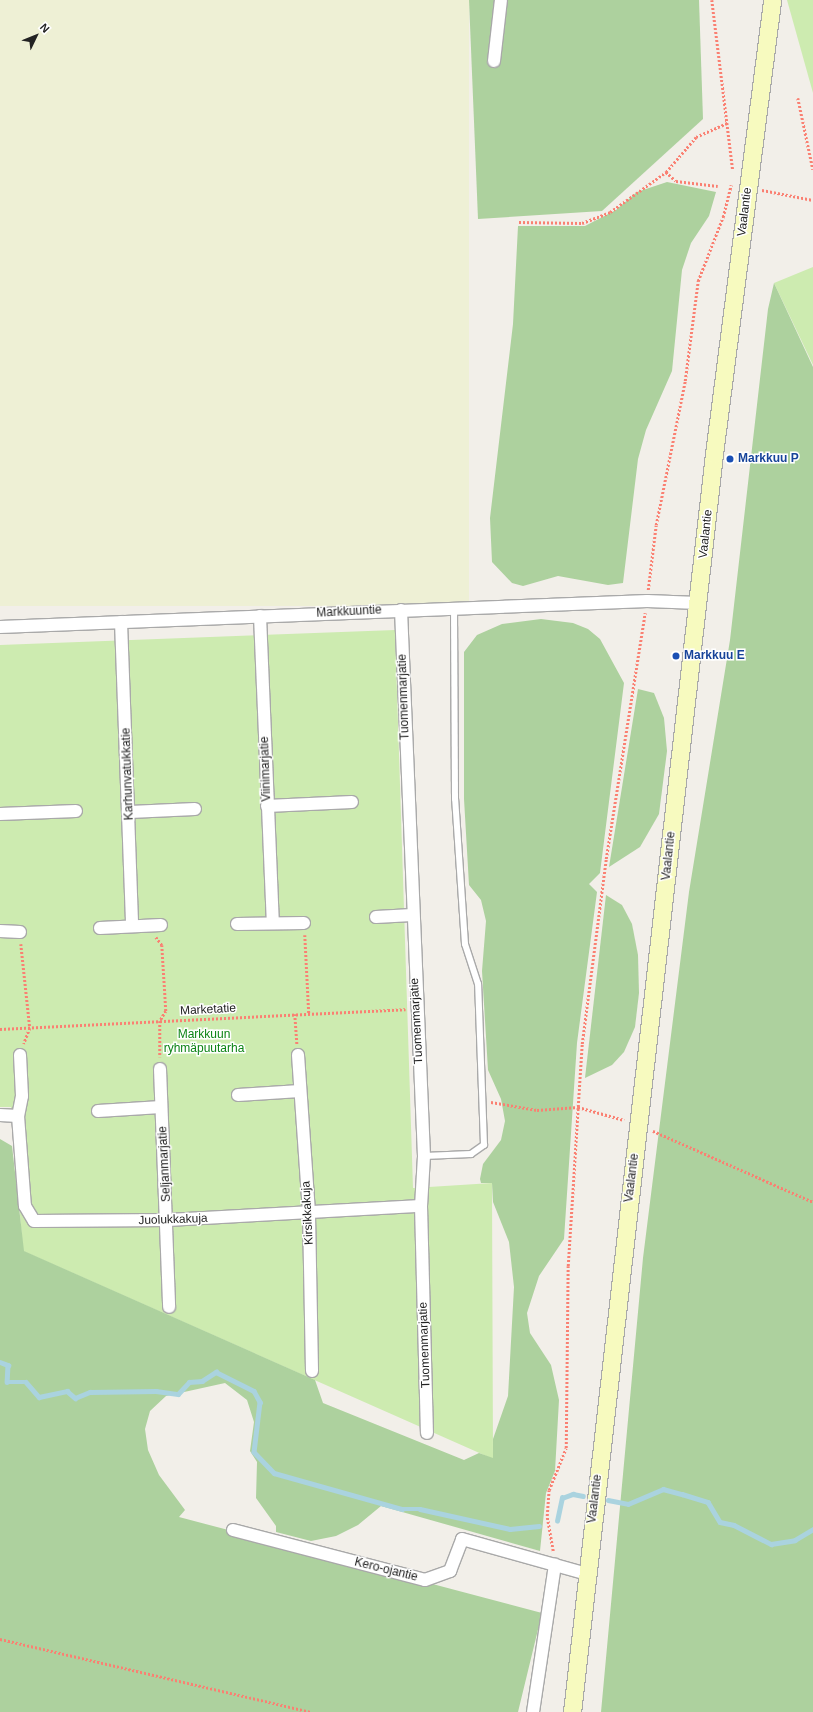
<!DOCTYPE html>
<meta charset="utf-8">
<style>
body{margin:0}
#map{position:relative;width:813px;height:1712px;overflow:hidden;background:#f2efe9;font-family:Arial,sans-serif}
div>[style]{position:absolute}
.farmland>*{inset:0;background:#eef0d5;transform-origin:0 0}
.grass>*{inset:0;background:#cdebb0}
.forest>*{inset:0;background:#add19e}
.stream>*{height:4.5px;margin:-2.25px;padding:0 2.25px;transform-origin:2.25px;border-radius:2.25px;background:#aad3df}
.path>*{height:2.5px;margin-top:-1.25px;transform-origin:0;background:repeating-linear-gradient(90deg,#fa8072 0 2px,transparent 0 4px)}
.roads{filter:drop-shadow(1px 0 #a9a9a9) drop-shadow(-1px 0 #a9a9a9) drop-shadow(0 1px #a9a9a9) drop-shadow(0 -1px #a9a9a9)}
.lane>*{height:6px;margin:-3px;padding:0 3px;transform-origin:3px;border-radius:3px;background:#fff}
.street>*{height:12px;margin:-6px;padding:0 6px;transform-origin:6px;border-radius:6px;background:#fff}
.secondary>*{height:17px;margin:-8.5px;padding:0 8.5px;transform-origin:8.5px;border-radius:8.5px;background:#f7fabf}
.dots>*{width:11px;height:11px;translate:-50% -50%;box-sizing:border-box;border:2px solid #fff;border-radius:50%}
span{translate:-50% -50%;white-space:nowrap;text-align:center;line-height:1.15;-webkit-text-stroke:3px #fff;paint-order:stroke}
.street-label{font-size:12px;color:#222}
.transit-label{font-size:12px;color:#164399;font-weight:700}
.left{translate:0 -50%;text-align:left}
.park-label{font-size:12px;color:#0c8416}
.north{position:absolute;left:16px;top:16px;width:40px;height:40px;-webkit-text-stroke:3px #fff;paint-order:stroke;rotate:47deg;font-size:11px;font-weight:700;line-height:16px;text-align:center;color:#222}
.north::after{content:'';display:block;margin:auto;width:14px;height:18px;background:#222;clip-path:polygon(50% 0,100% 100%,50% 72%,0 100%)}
</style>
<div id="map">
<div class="farmland">
<i style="left:0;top:0;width:469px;height:606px"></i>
</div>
<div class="grass">
<i style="clip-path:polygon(787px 0,813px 0,813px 93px)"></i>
<i style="clip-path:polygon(813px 267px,813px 365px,774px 283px)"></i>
<i style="clip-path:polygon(395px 630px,413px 1188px,492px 1183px,493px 1459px,23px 1251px,11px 1107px,0 1107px,0 645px)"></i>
</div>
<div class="forest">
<i style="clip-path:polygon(469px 0,699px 0,703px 119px,602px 211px,478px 219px)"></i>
<i style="clip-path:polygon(667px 182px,716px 192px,709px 216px,691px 243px,682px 270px,672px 371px,646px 430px,638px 459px,623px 583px,608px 585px,558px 576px,523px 586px,512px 583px,492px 562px,490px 518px,513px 324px,518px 226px,585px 226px,616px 210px,637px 192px)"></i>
<i style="clip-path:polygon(774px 283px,813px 367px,813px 1712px,601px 1712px,643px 1258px,689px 892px,730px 640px,768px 309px)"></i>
<i style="clip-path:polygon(541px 619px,573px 623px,588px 629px,600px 639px,624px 683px,600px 873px,589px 884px,597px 892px,577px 1043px,564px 1239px,539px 1276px,527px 1313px,530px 1333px,551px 1365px,559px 1400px,555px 1471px,546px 1493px,540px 1551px,381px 1506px,358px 1525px,336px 1536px,311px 1541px,276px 1532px,276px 1526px,256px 1498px,257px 1462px,250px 1451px,254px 1422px,247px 1400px,225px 1383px,166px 1396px,150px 1411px,145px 1429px,148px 1450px,159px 1475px,185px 1510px,179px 1517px,542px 1613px,518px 1712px,0 1712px,0 1139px,12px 1146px,24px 1251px,315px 1380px,323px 1403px,464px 1460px,479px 1453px,493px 1458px,493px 1439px,508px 1396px,514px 1287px,509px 1242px,493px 1202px,492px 1183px,481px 1183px,480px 1179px,483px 1164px,501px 1140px,505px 1121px,501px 1099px,488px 1070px,482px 971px,486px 921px,481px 900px,469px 885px,464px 799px,464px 652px,477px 635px,502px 624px)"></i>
<i style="clip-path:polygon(638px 689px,654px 693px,664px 718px,667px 751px,659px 814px,640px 847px,609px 867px)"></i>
<i style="clip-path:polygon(606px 895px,622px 905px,632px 924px,638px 955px,639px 993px,635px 1027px,624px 1052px,612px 1065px,585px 1078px)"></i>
</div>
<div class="stream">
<i style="left:0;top:1362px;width:9px;rotate:21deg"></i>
<i style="left:8px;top:1365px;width:17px;rotate:93deg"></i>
<i style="left:7px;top:1382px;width:19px"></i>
<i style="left:26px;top:1382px;width:20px;rotate:49deg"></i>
<i style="left:39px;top:1397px;width:29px;rotate:-12deg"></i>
<i style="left:67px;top:1391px;width:11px;rotate:41deg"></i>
<i style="left:75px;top:1398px;width:16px;rotate:-22deg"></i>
<i style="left:90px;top:1392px;width:66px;rotate:-0.9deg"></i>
<i style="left:156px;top:1391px;width:22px;rotate:8deg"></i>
<i style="left:178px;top:1394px;width:16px;rotate:-47deg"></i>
<i style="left:189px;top:1382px;width:13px;rotate:-4deg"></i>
<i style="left:202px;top:1381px;width:17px;rotate:-33deg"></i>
<i style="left:216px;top:1372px;width:42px;rotate:26.6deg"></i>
<i style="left:254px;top:1391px;width:13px;rotate:61deg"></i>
<i style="left:260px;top:1402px;width:50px;rotate:96.8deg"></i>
<i style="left:254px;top:1452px;width:29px;rotate:46deg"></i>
<i style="left:274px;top:1473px;width:133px;rotate:15.7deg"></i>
<i style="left:402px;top:1509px;width:18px"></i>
<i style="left:420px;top:1509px;width:92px;rotate:12.5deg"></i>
<i style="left:510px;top:1529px;width:29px;rotate:-6deg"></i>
<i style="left:608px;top:1500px;width:20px;rotate:11deg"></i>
<i style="left:628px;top:1504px;width:38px;rotate:-23deg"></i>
<i style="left:663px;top:1489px;width:20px;rotate:15deg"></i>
<i style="left:682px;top:1494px;width:27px;rotate:17deg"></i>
<i style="left:708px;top:1502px;width:23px;rotate:59deg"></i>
<i style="left:720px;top:1522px;width:14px;rotate:12deg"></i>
<i style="left:734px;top:1525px;width:42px;rotate:27.2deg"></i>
<i style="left:771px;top:1544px;width:24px;rotate:-9deg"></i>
<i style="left:795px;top:1540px;width:21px;rotate:-31deg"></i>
<i style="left:557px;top:1521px;width:24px;rotate:-78deg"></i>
<i style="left:562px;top:1498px;width:12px;rotate:-20deg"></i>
<i style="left:573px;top:1494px;width:10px;rotate:11deg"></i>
</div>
<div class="path">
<i style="left:712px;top:0;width:171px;rotate:83deg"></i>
<i style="left:798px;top:98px;width:73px;rotate:78.1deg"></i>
<i style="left:666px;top:172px;width:13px;rotate:42deg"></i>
<i style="left:676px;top:181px;width:42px;rotate:6.8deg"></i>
<i style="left:762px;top:190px;width:52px;rotate:11.1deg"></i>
<i style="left:519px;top:222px;width:63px;rotate:0.9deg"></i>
<i style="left:582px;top:223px;width:30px;rotate:-21deg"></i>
<i style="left:610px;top:212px;width:69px;rotate:-35.5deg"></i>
<i style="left:666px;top:172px;width:46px;rotate:-49.4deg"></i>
<i style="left:696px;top:137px;width:35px;rotate:-24deg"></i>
<i style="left:648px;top:590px;width:65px;rotate:-83deg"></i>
<i style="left:656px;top:525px;width:147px;rotate:-78.6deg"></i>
<i style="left:685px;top:381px;width:101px;rotate:-82.6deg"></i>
<i style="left:698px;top:281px;width:69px;rotate:-68.7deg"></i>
<i style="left:723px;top:217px;width:33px;rotate:-76deg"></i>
<i style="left:305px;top:935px;width:79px;rotate:87.1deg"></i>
<i style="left:156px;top:937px;width:10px;rotate:53deg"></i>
<i style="left:162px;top:945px;width:66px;rotate:86.5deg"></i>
<i style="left:166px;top:1011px;width:12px;rotate:121deg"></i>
<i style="left:160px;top:1021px;width:36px;rotate:90deg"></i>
<i style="left:21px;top:944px;width:84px;rotate:83.9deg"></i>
<i style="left:30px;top:1028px;width:17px;rotate:111deg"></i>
<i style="left:295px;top:1014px;width:30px;rotate:86deg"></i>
<i style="left:0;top:1029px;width:406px;rotate:-2.8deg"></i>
<i style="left:491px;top:1102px;width:47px;rotate:9.9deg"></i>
<i style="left:537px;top:1110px;width:41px;rotate:-4.2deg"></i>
<i style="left:578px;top:1107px;width:48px;rotate:15.8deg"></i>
<i style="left:653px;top:1131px;width:175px;rotate:23.9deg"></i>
<i style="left:553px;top:1551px;width:36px;rotate:-100deg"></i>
<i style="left:547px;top:1516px;width:26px;rotate:-86deg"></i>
<i style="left:549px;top:1490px;width:45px;rotate:-68deg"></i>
<i style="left:566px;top:1448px;width:182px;rotate:-89.4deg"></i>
<i style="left:568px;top:1266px;width:222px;rotate:-86.4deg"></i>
<i style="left:582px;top:1044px;width:187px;rotate:-82.6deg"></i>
<i style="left:606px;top:859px;width:249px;rotate:-81deg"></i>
<i style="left:0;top:1639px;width:319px;rotate:13.2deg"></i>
</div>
<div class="roads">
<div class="lane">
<i style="left:424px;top:1156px;width:47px;rotate:-2.4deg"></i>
<i style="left:471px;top:1154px;width:16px;rotate:-35deg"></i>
<i style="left:484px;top:1145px;width:161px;rotate:-92.1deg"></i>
<i style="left:478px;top:984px;width:42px;rotate:-108deg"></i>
<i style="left:465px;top:944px;width:145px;rotate:-93.9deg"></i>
<i style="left:455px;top:799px;width:191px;rotate:-90.3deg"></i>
</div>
<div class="street">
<i style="left:494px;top:61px;width:61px;rotate:-83.5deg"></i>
<i style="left:401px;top:610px;width:546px;rotate:87.59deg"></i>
<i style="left:424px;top:1156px;width:50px;rotate:93.4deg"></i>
<i style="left:421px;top:1206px;width:227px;rotate:88.5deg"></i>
<i style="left:260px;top:616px;width:306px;rotate:87.6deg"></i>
<i style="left:121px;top:622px;width:304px;rotate:87.9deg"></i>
<i style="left:0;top:627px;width:648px;rotate:-2.3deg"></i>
<i style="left:647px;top:601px;width:51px;rotate:2.2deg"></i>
<i style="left:267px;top:806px;width:85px;rotate:-2.7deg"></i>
<i style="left:130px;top:812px;width:65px;rotate:-2.6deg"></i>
<i style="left:0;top:814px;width:76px;rotate:-2.3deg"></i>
<i style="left:376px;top:917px;width:36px;rotate:-3deg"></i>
<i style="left:237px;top:924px;width:67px;rotate:-0.9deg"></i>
<i style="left:100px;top:928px;width:61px;rotate:-2.8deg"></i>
<i style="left:0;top:931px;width:20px;rotate:3deg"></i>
<i style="left:20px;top:1055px;width:41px;rotate:87.2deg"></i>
<i style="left:22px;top:1096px;width:20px;rotate:101deg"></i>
<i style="left:18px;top:1116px;width:90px;rotate:85.6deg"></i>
<i style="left:25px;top:1206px;width:17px;rotate:59deg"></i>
<i style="left:34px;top:1221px;width:134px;rotate:-0.4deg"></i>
<i style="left:168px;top:1220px;width:253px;rotate:-3.2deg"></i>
<i style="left:298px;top:1055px;width:159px;rotate:86deg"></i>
<i style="left:309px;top:1214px;width:157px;rotate:88.9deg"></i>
<i style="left:160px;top:1069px;width:238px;rotate:87.8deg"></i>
<i style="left:238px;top:1095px;width:62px;rotate:-3.7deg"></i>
<i style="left:98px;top:1111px;width:63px;rotate:-3.6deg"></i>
<i style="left:0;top:1115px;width:18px;rotate:3deg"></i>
<i style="left:233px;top:1530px;width:198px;rotate:14.6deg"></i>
<i style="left:425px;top:1580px;width:27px;rotate:-20deg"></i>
<i style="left:450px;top:1571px;width:34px;rotate:-69deg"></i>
<i style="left:462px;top:1539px;width:130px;rotate:15.6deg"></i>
<i style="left:533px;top:1712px;width:149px;rotate:-81.5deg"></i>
</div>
<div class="secondary">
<i style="left:572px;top:1712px;width:1266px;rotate:-83.56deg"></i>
<i style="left:714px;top:454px;width:458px;rotate:-82.7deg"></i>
</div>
</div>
<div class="dots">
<i style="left:730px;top:459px;background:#1a4fb4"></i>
<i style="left:676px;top:656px;background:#1a4fb4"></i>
</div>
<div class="street-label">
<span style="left:745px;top:212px;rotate:-83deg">Vaalantie</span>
<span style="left:706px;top:534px;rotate:-84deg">Vaalantie</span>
<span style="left:349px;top:612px;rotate:-3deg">Markkuuntie</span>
<span style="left:404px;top:697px;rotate:-92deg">Tuomenmarjatie</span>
<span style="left:266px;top:769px;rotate:-92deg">Viinimarjatie</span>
<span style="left:128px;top:774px;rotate:-92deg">Karhunvatukkatie</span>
<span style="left:669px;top:856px;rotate:-84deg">Vaalantie</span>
<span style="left:208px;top:1010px;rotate:-3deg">Marketatie</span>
<span style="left:417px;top:1021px;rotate:-93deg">Tuomenmarjatie</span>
<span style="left:165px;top:1164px;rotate:-93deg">Seljanmarjatie</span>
<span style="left:632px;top:1178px;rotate:-83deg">Vaalantie</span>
<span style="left:308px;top:1213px;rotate:-93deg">Kirsikkakuja</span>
<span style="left:173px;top:1220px;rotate:-2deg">Juolukkakuja</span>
<span style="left:425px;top:1345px;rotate:-92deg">Tuomenmarjatie</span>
<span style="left:595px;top:1499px;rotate:-83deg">Vaalantie</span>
<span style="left:386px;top:1570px;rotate:14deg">Kero-ojantie</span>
</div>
<div class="transit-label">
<span class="left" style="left:738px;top:459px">Markkuu P</span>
<span class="left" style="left:684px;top:656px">Markkuu E</span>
</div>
<div class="park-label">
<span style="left:204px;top:1042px">Markkuun<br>ryhmäpuutarha</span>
</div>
<div class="north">N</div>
</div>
